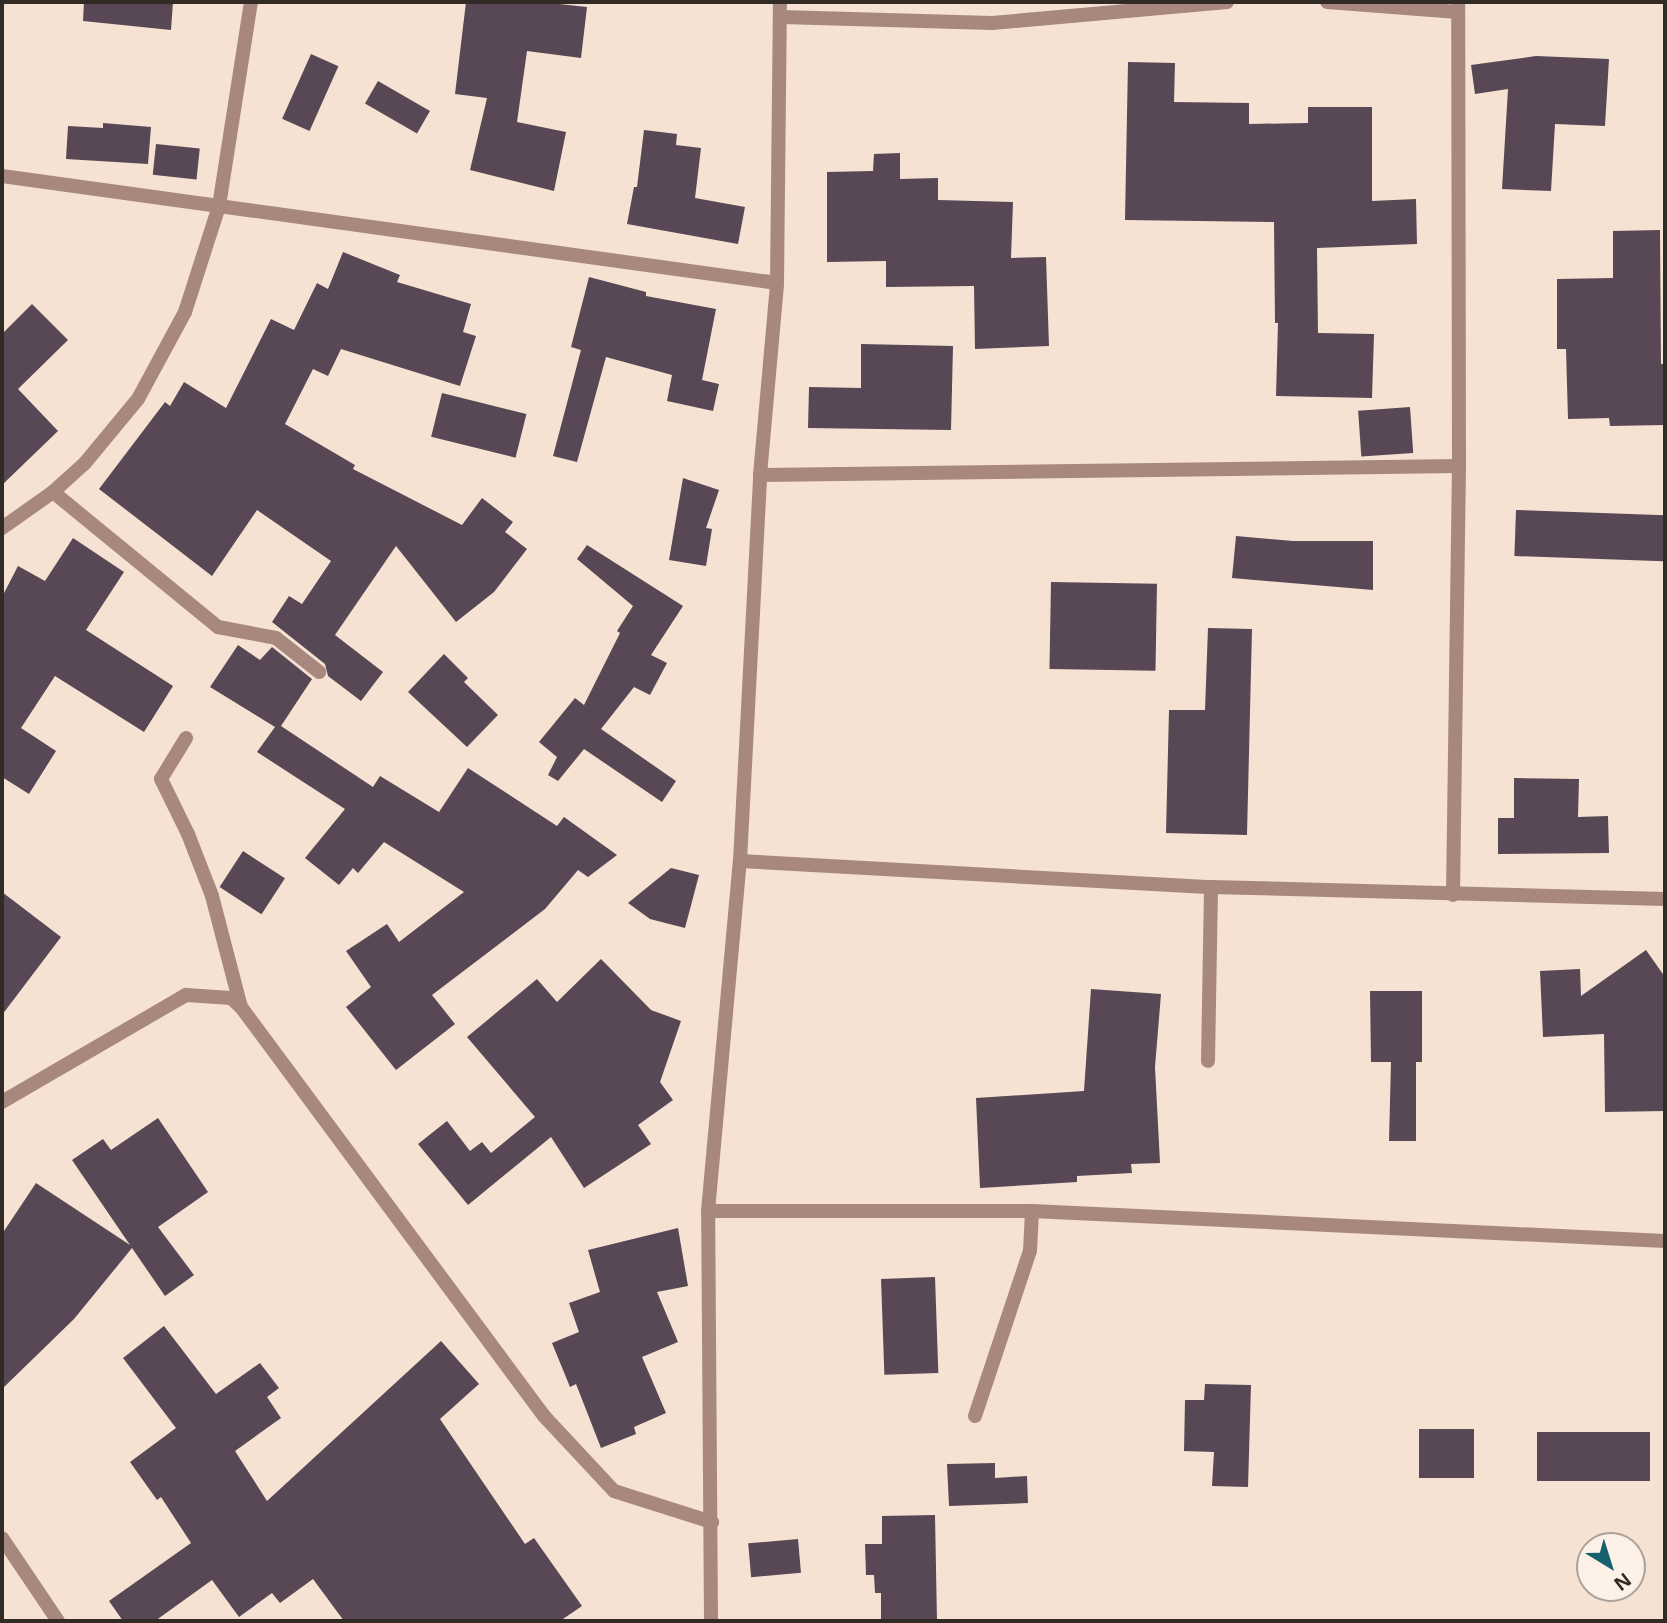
<!DOCTYPE html>
<style>
body{margin:0}
#map{position:relative;width:1667px;height:1623px;overflow:hidden;background:#f5e2d2;font-family:"Noto Sans",sans-serif}
div>[style]{position:absolute}
.building>*{inset:0;background:#584755;transform-origin:0 0}
.minor>*{height:14px;margin:-7px;padding:0 7px;transform-origin:7px;border-radius:7px;background:#a8887e}
span{translate:-50% -50%;white-space:nowrap;text-align:center;line-height:1.15;-webkit-text-stroke:7px #fdf1e7;paint-order:stroke}
.frame{position:absolute;inset:0;border:4px solid #322b25;pointer-events:none}
.north{position:absolute;left:1576px;top:1532px;width:70px;height:70px;box-sizing:border-box;background:#fdf1e7;border:2px solid #aca299;border-radius:50%;rotate:142deg;font-size:19px;font-weight:700;line-height:28px;text-align:center;color:#322b25}
.north::after{content:'';display:block;margin:auto;width:24px;height:32px;background:#17616f;clip-path:polygon(50% 0,100% 100%,50% 72%,0 100%)}
</style>
<div id="map">
<div class="building">
<i style="clip-path:polygon(84px 2px,173px 2px,171px 30px,83px 21px)"></i>
<i style="clip-path:polygon(466px 2px,541px 2px,587px 7px,581px 58px,527px 51px,517px 122px,566px 132px,554px 191px,470px 170px,487px 98px,455px 94px)"></i>
<i style="left:311px;top:54px;width:30px;height:71px;rotate:24deg"></i>
<i style="clip-path:polygon(1536px 56px,1609px 59px,1605px 126px,1555px 124px,1551px 191px,1502px 189px,1508px 89px,1475px 94px,1471px 65px)"></i>
<i style="clip-path:polygon(1128px 62px,1175px 63px,1174px 102px,1249px 103px,1249px 124px,1308px 123px,1308px 107px,1372px 107px,1372px 201px,1416px 199px,1417px 244px,1317px 248px,1318px 333px,1374px 334px,1372px 398px,1276px 396px,1278px 323px,1275px 323px,1274px 222px,1125px 220px)"></i>
<i style="left:378px;top:81px;width:60px;height:26px;rotate:30deg"></i>
<i style="clip-path:polygon(103px 123px,151px 127px,148px 164px,66px 159px,68px 126px,103px 128px)"></i>
<i style="clip-path:polygon(644px 130px,677px 134px,676px 145px,701px 148px,695px 198px,745px 207px,738px 244px,627px 224px,634px 187px,637px 187px)"></i>
<i style="left:156px;top:144px;width:44px;height:31px;rotate:6deg"></i>
<i style="clip-path:polygon(900px 153px,900px 179px,938px 178px,938px 200px,1013px 202px,1011px 258px,1046px 257px,1049px 346px,975px 349px,974px 286px,886px 287px,886px 261px,827px 262px,827px 172px,873px 171px,874px 154px)"></i>
<i style="clip-path:polygon(1660px 230px,1661px 364px,1665px 364px,1665px 425px,1610px 426px,1609px 418px,1568px 419px,1566px 349px,1557px 349px,1557px 279px,1613px 278px,1613px 231px)"></i>
<i style="clip-path:polygon(343px 252px,400px 275px,397px 282px,471px 304px,463px 332px,476px 336px,460px 386px,341px 349px,328px 376px,313px 369px,285px 424px,355px 465px,353px 469px,462px 525px,482px 498px,513px 522px,505px 532px,527px 549px,494px 592px,456px 622px,396px 546px,335px 635px,383px 672px,361px 701px,328px 676px,325px 664px,272px 622px,289px 596px,302px 604px,331px 561px,257px 510px,212px 576px,99px 489px,165px 402px,170px 406px,184px 382px,226px 408px,271px 319px,294px 330px,317px 283px,328px 289px)"></i>
<i style="clip-path:polygon(589px 277px,646px 292px,646px 296px,716px 309px,702px 380px,719px 384px,713px 411px,667px 401px,672px 375px,606px 357px,577px 462px,553px 456px,581px 350px,571px 347px)"></i>
<i style="clip-path:polygon(32px 304px,68px 340px,18px 389px,58px 431px,2px 485px,2px 334px)"></i>
<i style="clip-path:polygon(861px 344px,953px 346px,951px 430px,808px 428px,809px 387px,861px 388px)"></i>
<i style="left:442px;top:393px;width:87px;height:45px;rotate:14deg"></i>
<i style="left:1410px;top:407px;width:46px;height:52px;rotate:86deg"></i>
<i style="clip-path:polygon(683px 478px,719px 490px,706px 528px,712px 529px,706px 566px,669px 560px)"></i>
<i style="left:1516px;top:510px;width:149px;height:46px;rotate:2deg"></i>
<i style="clip-path:polygon(1236px 536px,1293px 541px,1373px 541px,1373px 590px,1232px 578px)"></i>
<i style="clip-path:polygon(73px 538px,124px 572px,86px 630px,173px 686px,144px 732px,55px 676px,21px 728px,56px 751px,29px 794px,2px 777px,2px 597px,18px 566px,45px 581px)"></i>
<i style="clip-path:polygon(587px 545px,683px 606px,651px 655px,667px 663px,650px 695px,634px 687px,601px 729px,676px 781px,662px 802px,584px 749px,558px 781px,548px 775px,557px 757px,539px 742px,575px 698px,584px 705px,620px 633px,617px 631px,633px 606px,577px 559px)"></i>
<i style="left:1051px;top:582px;width:106px;height:87px;rotate:1deg"></i>
<i style="clip-path:polygon(1208px 628px,1252px 629px,1247px 835px,1166px 833px,1169px 710px,1205px 710px)"></i>
<i style="clip-path:polygon(238px 645px,260px 660px,272px 647px,312px 679px,281px 726px,373px 787px,380px 776px,439px 812px,468px 768px,557px 826px,564px 817px,617px 855px,588px 877px,578px 870px,545px 909px,432px 995px,455px 1024px,396px 1070px,346px 1007px,371px 987px,346px 951px,387px 924px,399px 942px,464px 892px,384px 842px,358px 873px,353px 868px,339px 885px,305px 858px,345px 809px,257px 752px,275px 727px,210px 687px)"></i>
<i style="clip-path:polygon(444px 654px,468px 678px,464px 682px,498px 715px,467px 747px,408px 692px)"></i>
<i style="clip-path:polygon(1514px 778px,1579px 779px,1578px 817px,1608px 816px,1609px 853px,1498px 854px,1498px 818px,1514px 818px)"></i>
<i style="left:243px;top:851px;width:50px;height:43px;rotate:33deg"></i>
<i style="clip-path:polygon(671px 868px,699px 875px,685px 928px,650px 919px,628px 903px)"></i>
<i style="clip-path:polygon(2px 892px,61px 937px,2px 1015px)"></i>
<i style="clip-path:polygon(1646px 950px,1665px 977px,1665px 1111px,1605px 1112px,1604px 1034px,1543px 1037px,1540px 971px,1580px 969px,1581px 996px)"></i>
<i style="clip-path:polygon(601px 959px,651px 1010px,681px 1021px,660px 1082px,673px 1100px,638px 1125px,651px 1144px,584px 1188px,551px 1137px,468px 1205px,418px 1144px,447px 1121px,470px 1151px,482px 1142px,491px 1153px,535px 1117px,467px 1037px,537px 979px,557px 1002px)"></i>
<i style="clip-path:polygon(1091px 989px,1161px 994px,1155px 1067px,1160px 1163px,1131px 1164px,1132px 1173px,1077px 1176px,1077px 1182px,980px 1188px,976px 1098px,1084px 1091px)"></i>
<i style="clip-path:polygon(1370px 991px,1422px 991px,1422px 1062px,1416px 1062px,1416px 1141px,1389px 1141px,1391px 1062px,1371px 1062px)"></i>
<i style="clip-path:polygon(158px 1118px,208px 1192px,158px 1227px,194px 1275px,165px 1296px,132px 1248px,74px 1319px,2px 1389px,2px 1234px,36px 1183px,130px 1245px,72px 1160px,103px 1139px,111px 1150px)"></i>
<i style="clip-path:polygon(678px 1228px,688px 1286px,657px 1292px,678px 1342px,642px 1357px,666px 1413px,634px 1427px,636px 1434px,601px 1448px,576px 1384px,570px 1387px,552px 1343px,579px 1332px,569px 1303px,600px 1292px,588px 1250px)"></i>
<i style="left:935px;top:1277px;width:96px;height:54px;rotate:88deg"></i>
<i style="clip-path:polygon(164px 1326px,216px 1394px,260px 1363px,279px 1388px,267px 1397px,281px 1418px,235px 1451px,267px 1501px,441px 1341px,479px 1384px,440px 1419px,525px 1544px,534px 1538px,582px 1606px,560px 1621px,344px 1621px,313px 1579px,280px 1603px,272px 1593px,239px 1617px,212px 1580px,155px 1621px,123px 1621px,109px 1601px,191px 1543px,161px 1497px,157px 1500px,130px 1462px,176px 1428px,123px 1358px)"></i>
<i style="clip-path:polygon(1205px 1384px,1251px 1385px,1248px 1487px,1212px 1486px,1214px 1452px,1184px 1451px,1185px 1400px,1204px 1400px)"></i>
<i style="left:1419px;top:1429px;width:55px;height:49px"></i>
<i style="left:1650px;top:1432px;width:49px;height:113px;rotate:90deg"></i>
<i style="clip-path:polygon(995px 1463px,995px 1478px,1027px 1476px,1028px 1503px,949px 1506px,947px 1464px)"></i>
<i style="clip-path:polygon(935px 1515px,937px 1621px,881px 1621px,881px 1593px,875px 1593px,874px 1575px,866px 1575px,865px 1544px,882px 1544px,882px 1516px)"></i>
<i style="left:798px;top:1539px;width:34px;height:50px;rotate:85deg"></i>
</div>
<div class="minor">
<i style="left:1327px;top:2px;width:131px;rotate:4.4deg"></i>
<i style="left:781px;top:17px;width:211px;rotate:1.6deg"></i>
<i style="left:992px;top:23px;width:236px;rotate:-5.1deg"></i>
<i style="left:2px;top:176px;width:782px;rotate:7.86deg"></i>
<i style="left:760px;top:475px;width:699px;rotate:-0.74deg"></i>
<i style="left:53px;top:492px;width:213px;rotate:39.3deg"></i>
<i style="left:218px;top:627px;width:59px;rotate:10.7deg"></i>
<i style="left:276px;top:638px;width:55px;rotate:38.3deg"></i>
<i style="left:2px;top:528px;width:62px;rotate:-35.2deg"></i>
<i style="left:53px;top:492px;width:43px;rotate:-42.2deg"></i>
<i style="left:85px;top:463px;width:83px;rotate:-50.4deg"></i>
<i style="left:138px;top:399px;width:99px;rotate:-61.6deg"></i>
<i style="left:185px;top:312px;width:111px;rotate:-72.2deg"></i>
<i style="left:219px;top:206px;width:206px;rotate:-81.1deg"></i>
<i style="left:186px;top:738px;width:48px;rotate:121.4deg"></i>
<i style="left:161px;top:779px;width:61px;rotate:63.9deg"></i>
<i style="left:188px;top:834px;width:66px;rotate:68.8deg"></i>
<i style="left:212px;top:896px;width:115px;rotate:75.4deg"></i>
<i style="left:740px;top:861px;width:472px;rotate:3.2deg"></i>
<i style="left:1211px;top:887px;width:454px;rotate:1.5deg"></i>
<i style="left:1453px;top:895px;width:429px;rotate:-89.2deg"></i>
<i style="left:1459px;top:466px;width:464px;rotate:-90.1deg"></i>
<i style="left:1208px;top:1061px;width:174px;rotate:-89deg"></i>
<i style="left:2px;top:1102px;width:213px;rotate:-30.2deg"></i>
<i style="left:186px;top:995px;width:45px;rotate:3.8deg"></i>
<i style="left:231px;top:998px;width:13px;rotate:42deg"></i>
<i style="left:241px;top:1007px;width:509px;rotate:53.47deg"></i>
<i style="left:544px;top:1416px;width:103px;rotate:47deg"></i>
<i style="left:614px;top:1491px;width:103px;rotate:17.6deg"></i>
<i style="left:708px;top:1211px;width:324px"></i>
<i style="left:1032px;top:1211px;width:634px;rotate:2.71deg"></i>
<i style="left:975px;top:1416px;width:174px;rotate:-71.6deg"></i>
<i style="left:1030px;top:1251px;width:40px;rotate:-87.1deg"></i>
<i style="left:2px;top:1538px;width:100px;rotate:56deg"></i>
<i style="left:711px;top:1621px;width:410px;rotate:-90.4deg"></i>
<i style="left:708px;top:1211px;width:351px;rotate:-84.8deg"></i>
<i style="left:740px;top:861px;width:387px;rotate:-87deg"></i>
<i style="left:760px;top:475px;width:193px;rotate:-84.9deg"></i>
<i style="left:777px;top:283px;width:281px;rotate:-89.4deg"></i>
</div>
<div class="frame"></div>
<div class="north">N</div>
</div>
